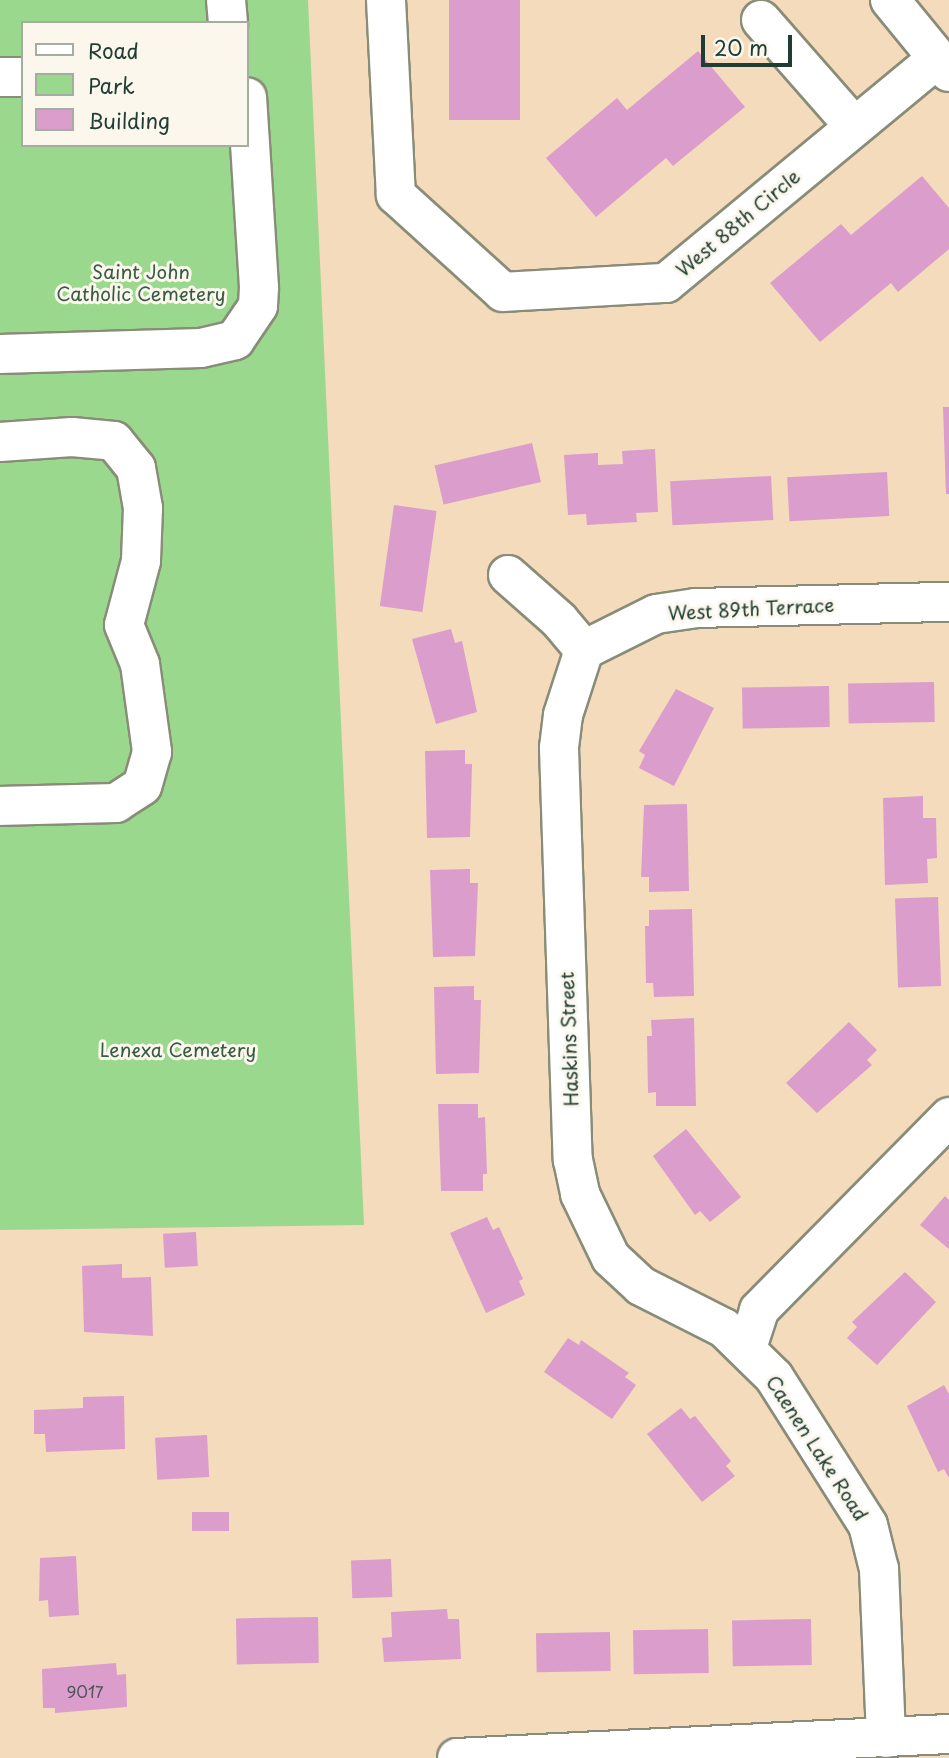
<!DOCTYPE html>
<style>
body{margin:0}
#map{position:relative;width:949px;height:1758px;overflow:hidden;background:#f3dbbc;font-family:"Playpen Sans",sans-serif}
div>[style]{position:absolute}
.green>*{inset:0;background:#99d88d}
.building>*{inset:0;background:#da9dcc;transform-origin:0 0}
.roads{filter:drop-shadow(2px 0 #898c78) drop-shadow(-2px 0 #898c78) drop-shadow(0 2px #898c78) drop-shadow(0 -2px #898c78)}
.minor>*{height:38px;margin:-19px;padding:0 19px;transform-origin:19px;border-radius:19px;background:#fff}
span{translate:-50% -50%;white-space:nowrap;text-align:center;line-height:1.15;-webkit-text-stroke:6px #fbf7ec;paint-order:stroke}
.number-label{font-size:16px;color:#4e555a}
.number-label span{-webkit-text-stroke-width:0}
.street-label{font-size:19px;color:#1f3d34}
.park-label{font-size:19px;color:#375c46}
.legend{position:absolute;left:21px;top:21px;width:228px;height:126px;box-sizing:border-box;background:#fbf7ec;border:2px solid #a3ada2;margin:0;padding:9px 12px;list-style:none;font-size:21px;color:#1f3d34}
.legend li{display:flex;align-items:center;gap:14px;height:35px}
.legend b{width:35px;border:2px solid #a3ada2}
.scale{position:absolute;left:701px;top:35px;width:91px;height:32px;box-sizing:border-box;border:4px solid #1f3d34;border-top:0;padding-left:9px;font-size:21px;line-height:24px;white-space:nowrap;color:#1f3d34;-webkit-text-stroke:5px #fbf7ec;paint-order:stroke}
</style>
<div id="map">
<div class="green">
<i style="clip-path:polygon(evenodd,0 0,308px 0,364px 1225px,0 1230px,0 0,23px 23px,247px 23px,247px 145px,23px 145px,23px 23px)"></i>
</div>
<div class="building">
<i style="left:449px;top:0;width:71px;height:120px"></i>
<i style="clip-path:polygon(698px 51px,745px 107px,673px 166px,666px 158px,596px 217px,546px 158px,617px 98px,627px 110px)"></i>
<i style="clip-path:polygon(922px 176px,949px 208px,949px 249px,898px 292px,891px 283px,820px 342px,770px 283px,841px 224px,851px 235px)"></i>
<i style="clip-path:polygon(943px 407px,949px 407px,949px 494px,946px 494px)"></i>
<i style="left:532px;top:443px;width:40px;height:100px;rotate:77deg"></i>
<i style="clip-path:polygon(655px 449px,658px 512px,636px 513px,637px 522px,587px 525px,586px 514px,568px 515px,564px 455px,598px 453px,598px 465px,623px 464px,622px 451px)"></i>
<i style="left:887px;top:472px;width:44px;height:100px;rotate:87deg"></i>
<i style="left:771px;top:476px;width:44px;height:101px;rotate:87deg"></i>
<i style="left:394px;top:505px;width:43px;height:102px;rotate:8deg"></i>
<i style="clip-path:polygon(451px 629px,455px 643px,462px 641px,477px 712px,436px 724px,412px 639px)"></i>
<i style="left:934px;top:682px;width:40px;height:86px;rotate:89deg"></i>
<i style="left:829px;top:686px;width:41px;height:87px;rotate:89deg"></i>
<i style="clip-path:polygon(676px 689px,714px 708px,674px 786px,639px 768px,645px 755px,639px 751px)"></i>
<i style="clip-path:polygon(465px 750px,465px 764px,472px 764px,470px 837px,427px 838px,425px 751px)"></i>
<i style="clip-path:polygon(923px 796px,923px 818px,936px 818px,937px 858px,927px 859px,928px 883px,885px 885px,883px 798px)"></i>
<i style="clip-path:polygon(687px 804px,689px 891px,649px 892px,649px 877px,641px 877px,644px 805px)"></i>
<i style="clip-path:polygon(470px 869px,470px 883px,478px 883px,475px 956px,433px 957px,430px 870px)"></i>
<i style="left:938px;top:897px;width:89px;height:43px;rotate:88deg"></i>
<i style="clip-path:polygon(692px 909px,694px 996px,654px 997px,653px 983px,646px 983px,645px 926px,649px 926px,649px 910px)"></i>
<i style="clip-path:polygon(474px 986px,474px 1000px,481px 1000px,479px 1073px,436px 1074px,434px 987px)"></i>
<i style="clip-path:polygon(694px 1018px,696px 1106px,656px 1106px,656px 1092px,648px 1093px,647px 1036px,652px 1036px,651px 1020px)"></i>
<i style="clip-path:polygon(849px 1022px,877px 1050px,867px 1060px,872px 1065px,817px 1113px,786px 1083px)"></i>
<i style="clip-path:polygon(438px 1104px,478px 1104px,478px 1118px,485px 1117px,487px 1174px,483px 1174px,483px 1191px,441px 1191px)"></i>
<i style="clip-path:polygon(686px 1129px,741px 1197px,710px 1222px,700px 1211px,695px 1215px,653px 1156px)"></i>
<i style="clip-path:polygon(945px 1196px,949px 1200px,949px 1249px,920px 1225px)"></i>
<i style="clip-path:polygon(487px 1217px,493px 1230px,499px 1227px,523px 1279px,519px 1281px,525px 1295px,486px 1313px,450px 1233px)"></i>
<i style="left:196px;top:1232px;width:34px;height:33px;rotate:87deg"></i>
<i style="clip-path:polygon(122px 1264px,122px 1278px,151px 1277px,153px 1336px,84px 1332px,82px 1266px)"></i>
<i style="clip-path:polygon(905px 1272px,936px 1302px,877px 1365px,847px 1338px,857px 1327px,852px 1322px)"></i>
<i style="clip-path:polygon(568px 1338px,579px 1345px,581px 1340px,629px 1373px,625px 1377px,636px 1385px,612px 1419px,544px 1372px)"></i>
<i style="clip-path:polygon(944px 1385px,949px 1394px,949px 1478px,944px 1469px,938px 1472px,907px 1406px)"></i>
<i style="clip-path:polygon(124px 1396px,125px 1449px,46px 1452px,45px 1434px,34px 1434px,34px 1410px,83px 1408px,83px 1397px)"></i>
<i style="clip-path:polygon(681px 1408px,690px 1419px,695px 1416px,731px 1461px,726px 1466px,735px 1476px,702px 1502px,647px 1434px)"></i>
<i style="left:207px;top:1435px;width:42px;height:52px;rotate:87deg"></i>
<i style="left:192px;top:1512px;width:37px;height:19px"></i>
<i style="clip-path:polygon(76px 1556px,79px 1615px,49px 1617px,48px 1600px,39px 1601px,40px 1558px)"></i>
<i style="left:391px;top:1559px;width:38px;height:40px;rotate:88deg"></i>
<i style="clip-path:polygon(447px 1609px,448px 1619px,459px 1619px,461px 1659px,384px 1662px,382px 1638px,392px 1637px,391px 1612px)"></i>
<i style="left:318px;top:1617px;width:46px;height:82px;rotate:89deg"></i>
<i style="left:811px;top:1619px;width:46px;height:79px;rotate:89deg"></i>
<i style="left:708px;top:1629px;width:44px;height:75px;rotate:89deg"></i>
<i style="left:610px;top:1632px;width:39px;height:74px;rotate:89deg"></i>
<i style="clip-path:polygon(116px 1663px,117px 1675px,126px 1674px,127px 1707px,55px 1713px,55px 1708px,43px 1708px,42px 1669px)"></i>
</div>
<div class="roads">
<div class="minor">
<i style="left:226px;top:0;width:23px;rotate:85deg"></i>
<i style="left:386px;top:0;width:195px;rotate:87.1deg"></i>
<i style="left:396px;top:195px;width:144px;rotate:42.2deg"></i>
<i style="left:503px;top:292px;width:163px;rotate:-3.2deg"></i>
<i style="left:666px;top:283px;width:353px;rotate:-39.6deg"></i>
<i style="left:890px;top:0;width:93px;rotate:50.7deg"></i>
<i style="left:761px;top:20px;width:142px;rotate:48.7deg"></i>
<i style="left:0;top:77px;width:23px"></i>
<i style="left:0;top:354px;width:201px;rotate:-1.7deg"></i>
<i style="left:201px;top:348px;width:35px;rotate:-13deg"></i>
<i style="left:235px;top:340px;width:41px;rotate:-55.9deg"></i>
<i style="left:258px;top:306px;width:19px;rotate:-87deg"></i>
<i style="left:259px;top:287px;width:190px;rotate:-93.6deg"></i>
<i style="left:0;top:442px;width:72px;rotate:-4deg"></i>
<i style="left:72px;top:437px;width:42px;rotate:5.4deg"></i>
<i style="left:114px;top:441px;width:35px;rotate:51deg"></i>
<i style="left:136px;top:468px;width:41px;rotate:80.1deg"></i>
<i style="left:143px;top:508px;width:53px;rotate:92.2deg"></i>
<i style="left:141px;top:561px;width:66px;rotate:104.9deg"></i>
<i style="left:124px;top:625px;width:42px;rotate:67.7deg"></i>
<i style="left:140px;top:664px;width:89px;rotate:82.2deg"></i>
<i style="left:152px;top:752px;width:35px;rotate:106deg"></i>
<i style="left:142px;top:786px;width:31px;rotate:147deg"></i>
<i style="left:116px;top:803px;width:116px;rotate:178.5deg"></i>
<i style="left:508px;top:575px;width:68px;rotate:41.4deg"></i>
<i style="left:559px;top:620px;width:39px;rotate:50deg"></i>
<i style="left:584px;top:650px;width:68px;rotate:107.9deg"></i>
<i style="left:563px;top:715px;width:33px;rotate:97deg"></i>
<i style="left:559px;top:748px;width:412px;rotate:88.1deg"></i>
<i style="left:573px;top:1160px;width:35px;rotate:78deg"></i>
<i style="left:580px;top:1194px;width:71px;rotate:64.2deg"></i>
<i style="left:611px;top:1258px;width:41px;rotate:43deg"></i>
<i style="left:641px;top:1286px;width:93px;rotate:26.8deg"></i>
<i style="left:724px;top:1328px;width:70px;rotate:44.4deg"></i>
<i style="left:774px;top:1377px;width:175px;rotate:57.6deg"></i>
<i style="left:868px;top:1525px;width:45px;rotate:76deg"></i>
<i style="left:879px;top:1569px;width:169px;rotate:87.6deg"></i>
<i style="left:584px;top:650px;width:80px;rotate:-26.6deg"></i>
<i style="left:656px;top:614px;width:40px;rotate:-8.5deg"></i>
<i style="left:696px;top:608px;width:253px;rotate:-1.4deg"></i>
<i style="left:747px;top:1348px;width:40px;rotate:-72deg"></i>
<i style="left:759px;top:1310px;width:271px;rotate:-45.4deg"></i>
<i style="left:457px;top:1758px;width:493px;rotate:-2.8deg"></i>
</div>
</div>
<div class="number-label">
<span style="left:85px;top:1691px">9017</span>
</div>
<div class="street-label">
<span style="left:738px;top:223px;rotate:-40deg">West 88th Circle</span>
<span style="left:751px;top:609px;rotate:-3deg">West 89th Terrace</span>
<span style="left:569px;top:1039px;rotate:-92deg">Haskins Street</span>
<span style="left:817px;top:1448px;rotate:57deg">Caenen Lake Road</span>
</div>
<div class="park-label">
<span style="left:141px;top:283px">Saint John<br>Catholic Cemetery</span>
<span style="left:178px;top:1050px">Lenexa Cemetery</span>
</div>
<ul class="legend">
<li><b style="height:9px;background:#fff"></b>Road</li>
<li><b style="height:19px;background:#99d88d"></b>Park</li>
<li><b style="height:19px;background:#da9dcc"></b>Building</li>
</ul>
<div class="scale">20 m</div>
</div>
